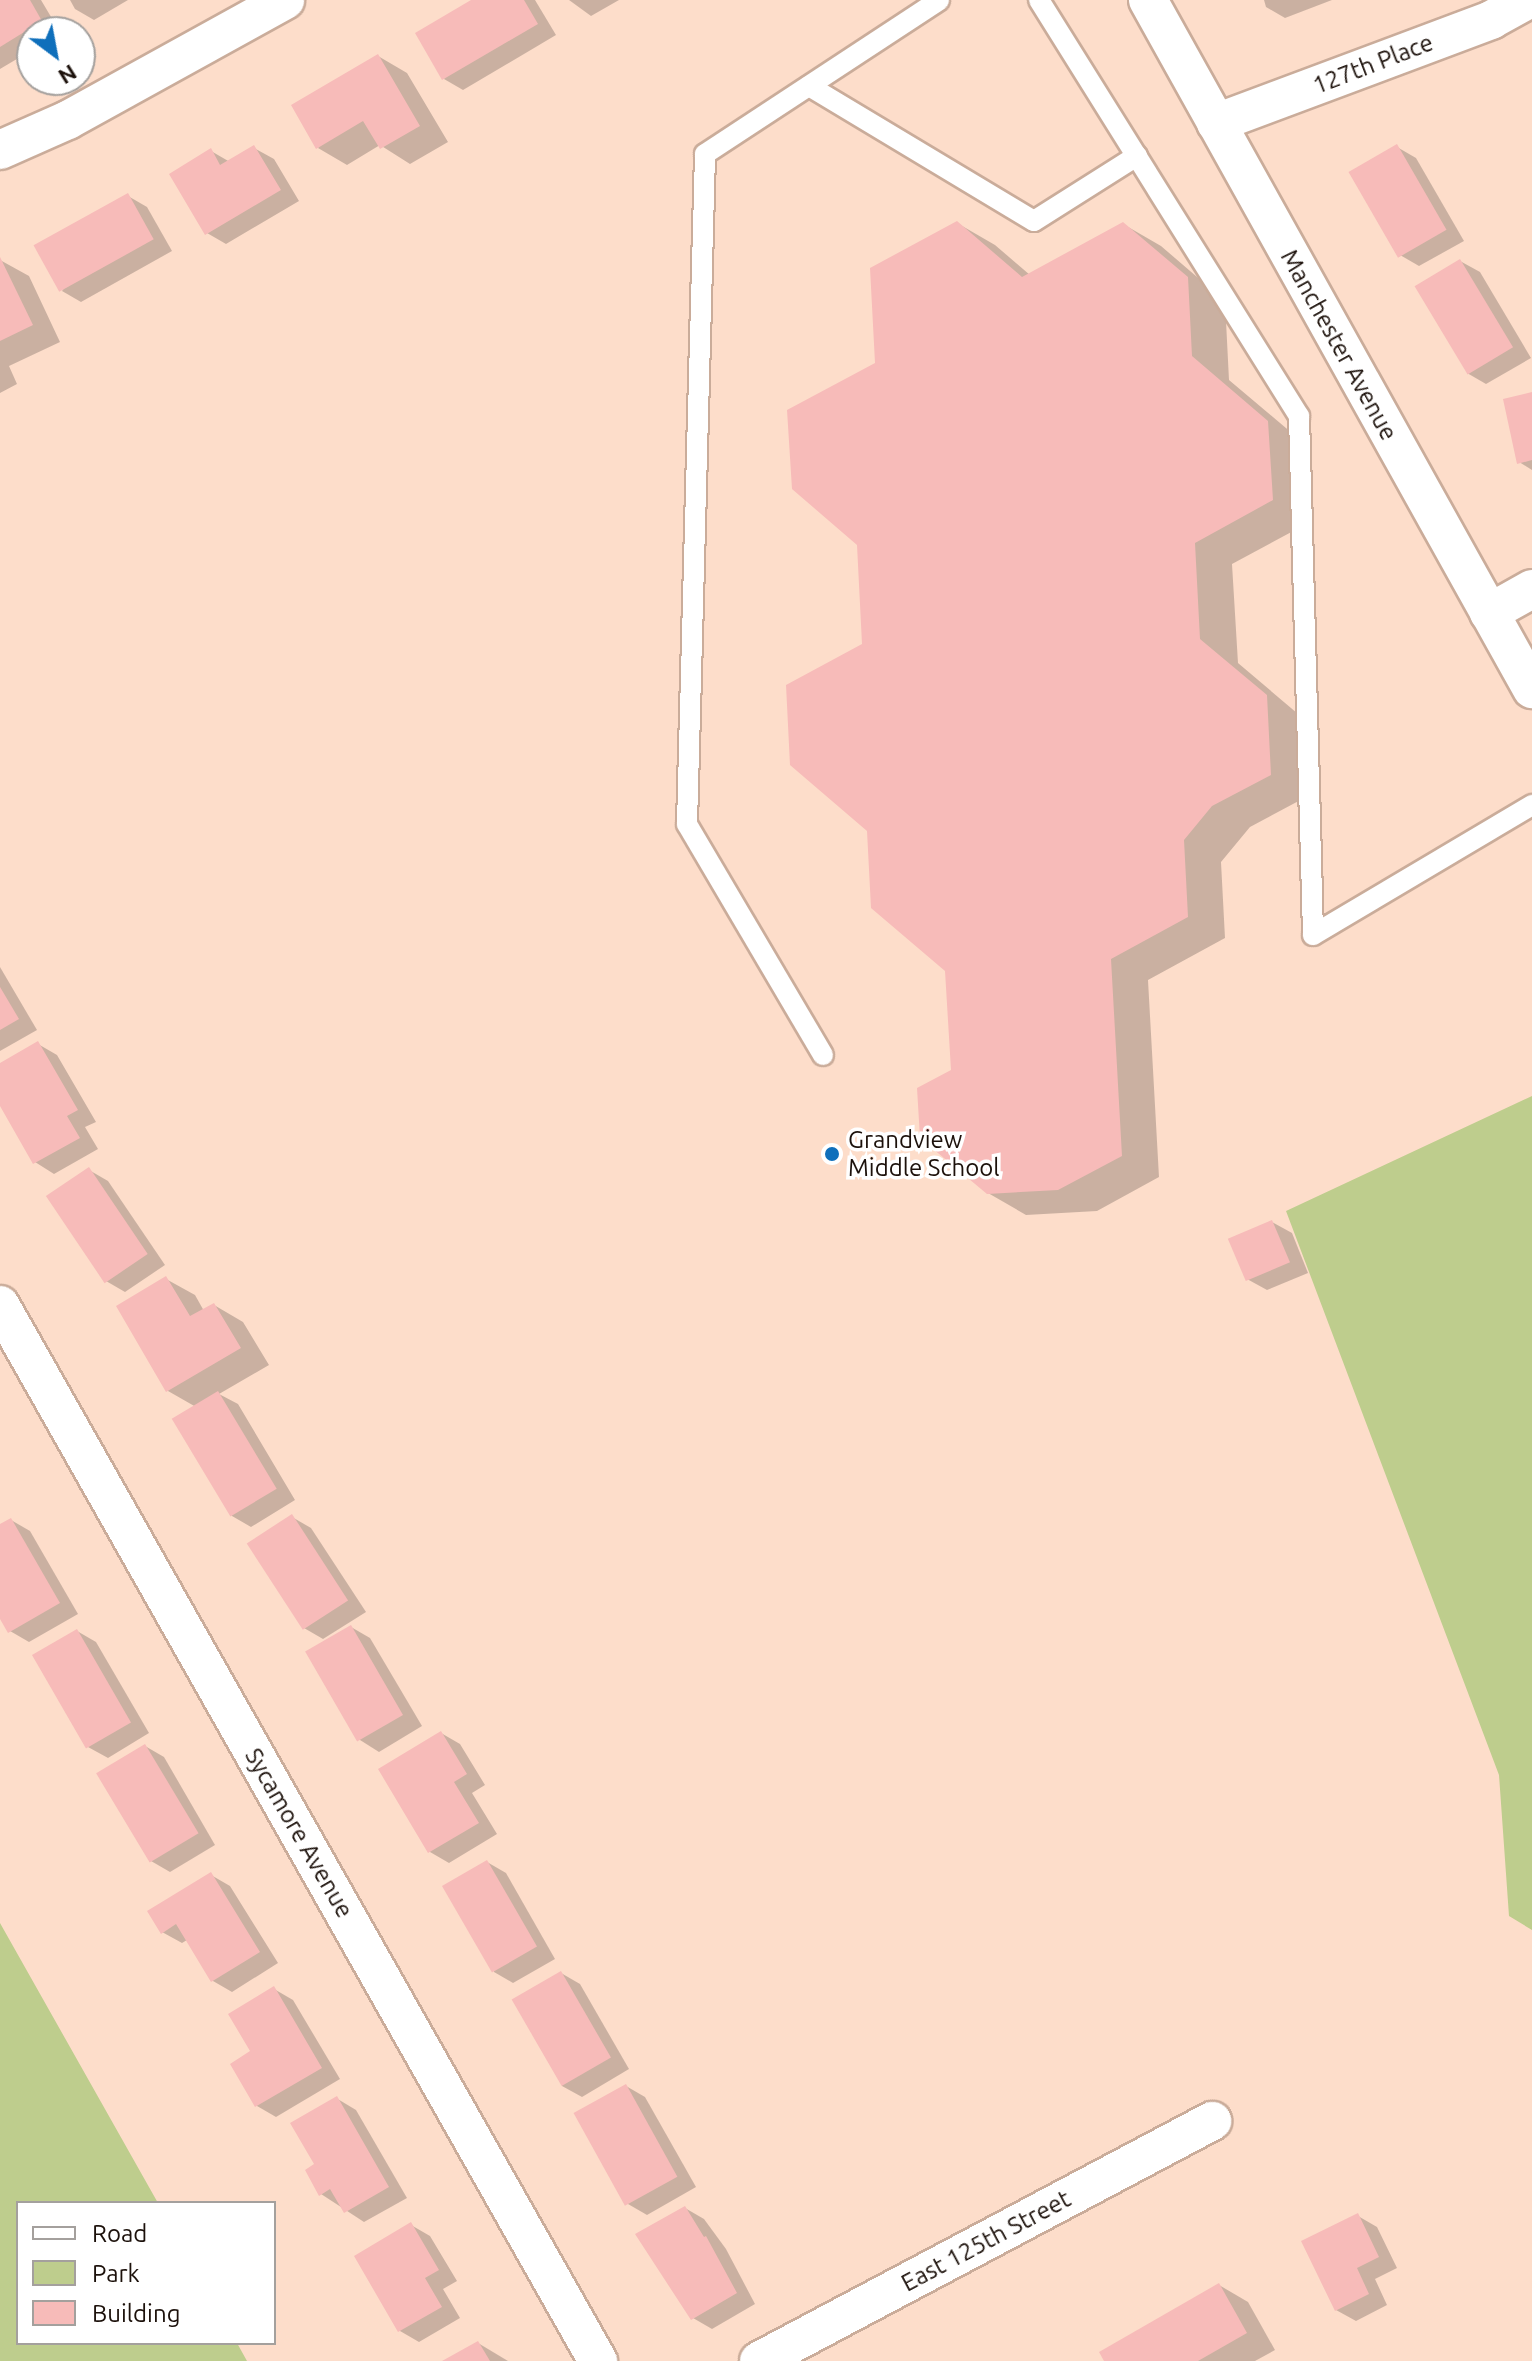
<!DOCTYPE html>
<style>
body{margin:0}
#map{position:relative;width:1532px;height:2361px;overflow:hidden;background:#fdddca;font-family:Ubuntu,sans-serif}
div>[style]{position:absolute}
.green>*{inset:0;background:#becd8d}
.shadow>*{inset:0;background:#0003}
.building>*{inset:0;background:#f7bbb9;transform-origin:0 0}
.roads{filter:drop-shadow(2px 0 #caac9a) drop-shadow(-2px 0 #caac9a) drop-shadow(0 2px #caac9a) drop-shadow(0 -2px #caac9a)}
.service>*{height:20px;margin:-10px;padding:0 10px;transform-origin:10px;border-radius:10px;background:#fff}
.minor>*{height:38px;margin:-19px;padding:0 19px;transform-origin:19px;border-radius:19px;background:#fff}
.dots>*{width:22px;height:22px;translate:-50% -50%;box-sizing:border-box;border:4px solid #fff;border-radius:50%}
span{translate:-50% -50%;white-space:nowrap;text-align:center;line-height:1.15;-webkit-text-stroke:7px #fff;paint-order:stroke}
.street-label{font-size:24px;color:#1c110b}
.poi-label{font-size:24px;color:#1c110b}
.left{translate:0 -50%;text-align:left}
.legend{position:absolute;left:16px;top:2201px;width:260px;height:144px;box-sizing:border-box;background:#fff;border:2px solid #a4a09d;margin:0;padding:10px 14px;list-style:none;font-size:24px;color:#1c110b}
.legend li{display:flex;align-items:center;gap:16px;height:40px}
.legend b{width:40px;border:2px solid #a4a09d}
.north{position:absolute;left:16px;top:16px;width:80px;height:80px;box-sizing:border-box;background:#fff;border:2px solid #a4a09d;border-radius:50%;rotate:148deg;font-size:22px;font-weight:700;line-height:32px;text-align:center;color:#1c110b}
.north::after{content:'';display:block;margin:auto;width:28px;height:36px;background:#0f6fbb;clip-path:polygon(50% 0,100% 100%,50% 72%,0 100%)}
</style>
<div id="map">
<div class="green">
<i style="clip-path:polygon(1532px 1096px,1532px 1930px,1509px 1916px,1499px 1775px,1286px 1211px)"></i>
<i style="clip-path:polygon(0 1923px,158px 2203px,18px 2203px,18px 2343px,237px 2343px,247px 2361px,0 2361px)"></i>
</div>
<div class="shadow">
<i style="clip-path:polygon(0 0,41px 0,60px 32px,32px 32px,32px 50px,0 69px)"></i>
<i style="clip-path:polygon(70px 0,128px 0,94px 20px,75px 9px)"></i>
<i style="clip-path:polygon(475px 0,535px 0,556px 35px,463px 90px,444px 79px)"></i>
<i style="clip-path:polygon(569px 0,619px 0,591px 16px)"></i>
<i style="clip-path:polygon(1264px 0,1332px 0,1285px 18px,1266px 7px)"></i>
<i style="clip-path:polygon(378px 56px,407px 73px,448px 142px,410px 164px,380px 145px,347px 165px,318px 148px)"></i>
<i style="clip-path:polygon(1397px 147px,1416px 158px,1464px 241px,1419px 266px,1400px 255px)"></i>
<i style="clip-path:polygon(254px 148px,274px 159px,299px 201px,226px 244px,207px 233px,211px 151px,230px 162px)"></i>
<i style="clip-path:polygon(128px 196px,147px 207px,172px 251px,81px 302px,62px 291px)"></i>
<i style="clip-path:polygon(957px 223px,995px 245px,1030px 275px,1123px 224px,1161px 246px,1225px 301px,1229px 380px,1306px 445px,1310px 522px,1232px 564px,1238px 663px,1304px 719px,1308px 796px,1250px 827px,1221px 862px,1225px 938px,1148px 980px,1159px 1177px,1097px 1211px,1026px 1215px,988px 1193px,953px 1072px,947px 970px,864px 645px,877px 364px)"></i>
<i style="clip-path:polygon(0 260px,29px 276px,60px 342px,9px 366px,17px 384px,0 393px)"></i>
<i style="clip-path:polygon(1460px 261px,1480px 272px,1531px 358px,1486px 384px,1467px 373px)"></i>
<i style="clip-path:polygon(1532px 394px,1532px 470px,1519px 462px)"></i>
<i style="clip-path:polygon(0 967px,37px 1030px,0 1051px)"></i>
<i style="clip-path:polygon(38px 1044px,57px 1055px,96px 1122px,85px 1127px,98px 1149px,54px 1174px,35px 1162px,0 1102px,0 1065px)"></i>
<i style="clip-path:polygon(89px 1170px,108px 1181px,165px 1265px,125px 1292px,106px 1281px)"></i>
<i style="clip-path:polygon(1272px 1222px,1292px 1233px,1308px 1273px,1267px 1290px,1247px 1279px)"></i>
<i style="clip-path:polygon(166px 1279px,195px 1295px,204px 1311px,214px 1305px,243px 1322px,269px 1365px,219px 1394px,238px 1404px,295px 1500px,251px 1527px,232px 1516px,174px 1419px,196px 1407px,168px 1391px)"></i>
<i style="clip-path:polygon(292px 1517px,311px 1528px,366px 1612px,323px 1639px,304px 1628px)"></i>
<i style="clip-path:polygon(11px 1520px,30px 1531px,78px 1614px,29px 1642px,10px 1631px,0 1615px,0 1526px)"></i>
<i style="clip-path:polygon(351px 1627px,370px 1638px,422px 1726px,379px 1752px,360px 1740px)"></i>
<i style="clip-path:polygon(77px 1631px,96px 1642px,149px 1733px,108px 1758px,88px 1747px)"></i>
<i style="clip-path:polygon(441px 1733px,460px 1744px,485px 1785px,472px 1793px,497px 1834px,449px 1863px,430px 1852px)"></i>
<i style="clip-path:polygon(145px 1746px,164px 1757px,215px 1845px,170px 1872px,151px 1861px)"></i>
<i style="clip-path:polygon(487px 1862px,506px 1873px,555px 1959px,513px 1983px,494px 1972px)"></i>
<i style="clip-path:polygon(211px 1875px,230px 1886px,278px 1963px,232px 1992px,213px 1981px,187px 1940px,182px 1943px,162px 1932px)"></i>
<i style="clip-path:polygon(561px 1973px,580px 1984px,629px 2069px,582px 2097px,562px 2086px)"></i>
<i style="clip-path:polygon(274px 1989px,293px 2000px,340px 2079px,276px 2117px,257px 2106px,253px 2052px)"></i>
<i style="clip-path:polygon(626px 2086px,645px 2097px,696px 2187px,647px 2215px,628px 2204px)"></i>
<i style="clip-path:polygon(336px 2098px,356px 2110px,407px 2198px,364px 2222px,321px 2194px,317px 2165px)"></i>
<i style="clip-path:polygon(685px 2208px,704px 2219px,726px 2249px,755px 2304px,712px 2329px,693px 2318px,637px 2235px)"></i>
<i style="clip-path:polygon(1358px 2216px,1377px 2227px,1397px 2268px,1375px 2279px,1387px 2305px,1356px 2321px,1336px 2310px)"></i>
<i style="clip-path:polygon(411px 2225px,430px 2236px,457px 2281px,443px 2289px,460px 2318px,419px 2342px,400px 2331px)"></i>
<i style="clip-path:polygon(1219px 2285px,1248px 2302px,1275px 2350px,1255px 2361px,1106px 2361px)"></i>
<i style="clip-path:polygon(478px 2343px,508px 2361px,446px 2361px)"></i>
</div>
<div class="building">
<i style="clip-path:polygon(0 0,30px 0,42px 21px,0 47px)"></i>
<i style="clip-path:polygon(471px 0,524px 0,538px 24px,442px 80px,415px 33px)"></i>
<i style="clip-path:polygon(378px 54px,420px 126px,380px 149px,363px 121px,316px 149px,291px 105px)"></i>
<i style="left:1397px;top:144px;width:99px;height:56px;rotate:60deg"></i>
<i style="clip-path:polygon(254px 145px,281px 190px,205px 235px,169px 174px,211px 148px,220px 165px)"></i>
<i style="left:128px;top:193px;width:53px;height:108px;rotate:61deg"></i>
<i style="clip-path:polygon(957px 221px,1022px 277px,1123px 222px,1188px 277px,1192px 356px,1268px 421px,1273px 500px,1195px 543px,1200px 639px,1267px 695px,1271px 775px,1212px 806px,1184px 840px,1188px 917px,1111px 959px,1122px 1156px,1058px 1190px,987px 1194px,920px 1138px,917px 1088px,951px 1070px,945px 971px,871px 908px,867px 831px,790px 765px,786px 685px,862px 644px,857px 545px,792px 489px,787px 410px,875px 363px,870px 268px)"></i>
<i style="clip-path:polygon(0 257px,33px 325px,0 341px)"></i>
<i style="left:1460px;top:259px;width:103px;height:53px;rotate:59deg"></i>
<i style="clip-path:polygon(1532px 392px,1532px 460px,1517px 464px,1503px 399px)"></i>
<i style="clip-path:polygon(0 987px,19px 1019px,0 1030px)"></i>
<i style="clip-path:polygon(38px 1041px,78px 1110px,67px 1116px,80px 1138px,33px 1164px,0 1106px,0 1063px)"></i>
<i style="left:89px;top:1167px;width:105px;height:52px;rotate:56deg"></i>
<i style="left:1272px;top:1220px;width:46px;height:48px;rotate:67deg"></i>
<i style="clip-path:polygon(166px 1276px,190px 1316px,214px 1303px,241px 1348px,166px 1392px,116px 1306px)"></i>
<i style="left:218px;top:1391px;width:114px;height:54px;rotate:59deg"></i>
<i style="left:292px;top:1514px;width:103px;height:54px;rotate:57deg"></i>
<i style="clip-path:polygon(11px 1518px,60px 1603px,8px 1633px,0 1619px,0 1524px)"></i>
<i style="left:351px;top:1625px;width:104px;height:53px;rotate:60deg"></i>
<i style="left:77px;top:1629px;width:108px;height:52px;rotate:60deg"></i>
<i style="clip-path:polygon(441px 1731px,467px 1774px,454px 1782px,479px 1823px,428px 1853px,378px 1769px)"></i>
<i style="left:145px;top:1744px;width:104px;height:57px;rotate:59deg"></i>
<i style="left:487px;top:1860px;width:100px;height:52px;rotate:60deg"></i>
<i style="clip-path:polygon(211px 1872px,260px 1952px,211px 1982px,176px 1924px,161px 1934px,147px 1911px)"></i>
<i style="left:561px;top:1971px;width:100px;height:57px;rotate:60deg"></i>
<i style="clip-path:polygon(274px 1986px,322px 2068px,255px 2107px,230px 2064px,250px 2051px,228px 2014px)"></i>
<i style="left:626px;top:2084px;width:106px;height:60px;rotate:61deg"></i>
<i style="clip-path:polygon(337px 2096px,389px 2187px,344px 2213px,330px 2189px,319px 2196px,305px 2170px,314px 2164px,290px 2123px)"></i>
<i style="clip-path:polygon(685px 2206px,704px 2237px,706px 2236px,737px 2293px,691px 2320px,635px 2234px)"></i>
<i style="clip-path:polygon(1358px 2213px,1379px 2257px,1357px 2268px,1369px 2294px,1335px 2311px,1301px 2241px)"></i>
<i style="clip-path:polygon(411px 2222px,439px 2270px,425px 2278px,442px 2307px,398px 2332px,354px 2256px)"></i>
<i style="clip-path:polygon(1219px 2283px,1247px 2333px,1198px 2361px,1104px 2361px,1099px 2352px)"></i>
<i style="clip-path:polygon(478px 2341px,490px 2361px,442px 2361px)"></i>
</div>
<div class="roads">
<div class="service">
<i style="left:1039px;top:0;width:491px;rotate:58deg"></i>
<i style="left:1299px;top:416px;width:519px;rotate:88.45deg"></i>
<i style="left:1313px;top:935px;width:255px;rotate:-30.7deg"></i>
<i style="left:809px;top:86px;width:262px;rotate:31deg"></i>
<i style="left:1034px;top:221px;width:122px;rotate:-32.3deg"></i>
<i style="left:823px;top:1055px;width:268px;rotate:-120.5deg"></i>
<i style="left:687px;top:824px;width:670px;rotate:-88.46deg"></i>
<i style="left:705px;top:154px;width:280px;rotate:-33.3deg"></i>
</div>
<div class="minor">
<i style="left:1148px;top:0;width:789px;rotate:60.87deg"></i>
<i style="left:1216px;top:123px;width:294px;rotate:-20.5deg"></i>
<i style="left:1491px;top:20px;width:41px;rotate:-29.1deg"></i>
<i style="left:0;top:150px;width:74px;rotate:-23.8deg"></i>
<i style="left:68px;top:120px;width:248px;rotate:-28.9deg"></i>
<i style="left:1489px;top:613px;width:49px;rotate:-29.2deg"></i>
<i style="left:0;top:1305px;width:1214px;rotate:60.48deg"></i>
<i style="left:759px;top:2361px;width:513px;rotate:-27.91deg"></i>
</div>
</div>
<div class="dots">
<i style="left:832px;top:1154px;background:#0f6fbb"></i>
</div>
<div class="street-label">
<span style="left:1373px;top:64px;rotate:-21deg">127th Place</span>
<span style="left:1339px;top:345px;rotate:61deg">Manchester Avenue</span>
<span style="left:299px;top:1833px;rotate:60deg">Sycamore Avenue</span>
<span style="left:986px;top:2241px;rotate:-28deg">East 125th Street</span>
</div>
<div class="poi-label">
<span class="left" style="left:848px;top:1154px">Grandview<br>Middle School</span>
</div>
<ul class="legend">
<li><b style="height:10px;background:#fff"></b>Road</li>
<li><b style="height:22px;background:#becd8d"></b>Park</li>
<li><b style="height:22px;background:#f7bbb9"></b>Building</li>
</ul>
<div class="north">N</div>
</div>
